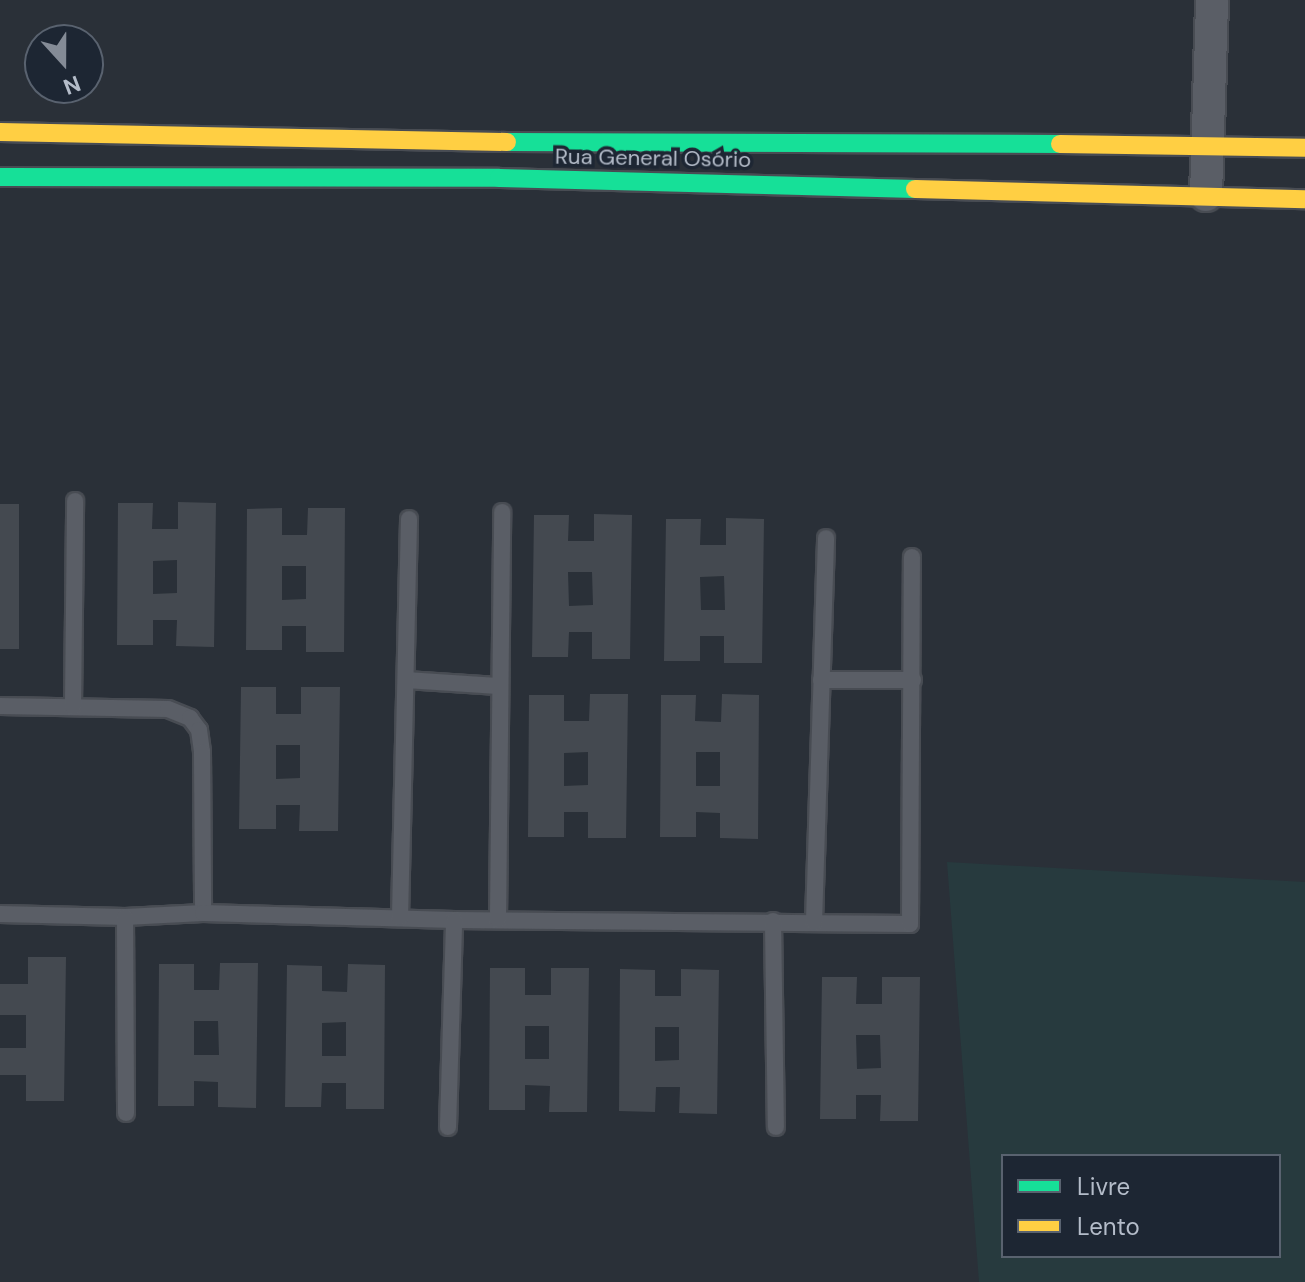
<!DOCTYPE html>
<meta charset="utf-8">
<style>
body{margin:0}
#map{position:relative;width:1305px;height:1282px;overflow:hidden;background:#2a3038;font-family:"DM Sans",sans-serif}
div>[style]{position:absolute}
.green>*{inset:0;background:#273a3e}
.building>*{inset:0;background:#444950;transform-origin:0 0}
.roads{filter:drop-shadow(2px 0 #484c53) drop-shadow(-2px 0 #484c53) drop-shadow(0 2px #484c53) drop-shadow(0 -2px #484c53)}
.lane>*{height:16px;margin:-8px;padding:0 8px;transform-origin:8px;border-radius:8px;background:#5a5e66}
.street>*{height:32px;margin:-16px;padding:0 16px;transform-origin:16px;border-radius:16px;background:#5a5e66}
.fast>*{height:18px;margin:-9px;padding:0 9px;transform-origin:9px;border-radius:9px;background:#16e098}
.slow>*{height:18px;margin:-9px;padding:0 9px;transform-origin:9px;border-radius:9px;background:#ffcf43}
span{translate:-50% -50%;white-space:nowrap;text-align:center;line-height:1.15;-webkit-text-stroke:7px #1d2633;paint-order:stroke}
.street-label{font-size:22px;color:#b4bcc9}
.legend{position:absolute;left:1001px;top:1154px;width:280px;height:104px;box-sizing:border-box;background:#1d2633;border:2px solid #59626f;margin:0;padding:10px 14px;list-style:none;font-size:24px;color:#b4bcc9}
.legend li{display:flex;align-items:center;gap:16px;height:40px}
.legend b{width:40px;border:2px solid #59626f}
.north{position:absolute;left:24px;top:24px;width:80px;height:80px;box-sizing:border-box;background:#1d2633;border:2px solid #59626f;border-radius:50%;rotate:159deg;font-size:22px;font-weight:700;line-height:32px;text-align:center;color:#b4bcc9}
.north::after{content:'';display:block;margin:auto;width:28px;height:36px;background:#848b96;clip-path:polygon(50% 0,100% 100%,50% 72%,0 100%)}
</style>
<div id="map">
<div class="green">
<i style="clip-path:polygon(evenodd,947px 862px,1305px 882px,1305px 1282px,979px 1282px,947px 862px,1003px 1156px,1279px 1156px,1279px 1256px,1003px 1256px,1003px 1156px)"></i>
</div>
<div class="building">
<i style="clip-path:polygon(evenodd,178px 502px,216px 503px,214px 647px,176px 646px,177px 620px,153px 620px,153px 645px,117px 645px,118px 503px,153px 503px,152px 529px,178px 529px,178px 502px,177px 560px,177px 593px,153px 594px,153px 561px,177px 560px)"></i>
<i style="left:0;top:504px;width:19px;height:145px"></i>
<i style="clip-path:polygon(evenodd,282px 508px,282px 535px,307px 535px,308px 508px,345px 508px,344px 652px,306px 652px,306px 626px,282px 626px,282px 650px,246px 650px,247px 509px,282px 508px,282px 566px,306px 566px,306px 599px,282px 600px,282px 566px)"></i>
<i style="clip-path:polygon(evenodd,594px 514px,632px 515px,630px 659px,592px 659px,592px 632px,569px 632px,568px 657px,532px 657px,534px 515px,569px 515px,568px 541px,594px 541px,594px 514px,568px 572px,592px 572px,593px 605px,569px 606px,568px 572px)"></i>
<i style="clip-path:polygon(evenodd,726px 518px,764px 519px,762px 663px,724px 663px,724px 636px,700px 636px,700px 661px,664px 661px,666px 519px,701px 519px,700px 545px,726px 545px,726px 518px,724px 576px,725px 610px,701px 610px,700px 577px,724px 576px)"></i>
<i style="clip-path:polygon(evenodd,241px 687px,276px 687px,276px 714px,301px 714px,301px 687px,340px 687px,338px 831px,299px 831px,300px 805px,276px 805px,276px 829px,239px 829px,241px 687px,276px 745px,300px 745px,300px 778px,276px 779px,276px 745px)"></i>
<i style="clip-path:polygon(evenodd,590px 694px,628px 694px,626px 838px,588px 838px,588px 812px,564px 812px,564px 837px,528px 837px,529px 695px,564px 695px,564px 721px,589px 721px,590px 694px,588px 752px,588px 785px,564px 786px,564px 753px,588px 752px)"></i>
<i style="clip-path:polygon(evenodd,722px 694px,759px 695px,758px 839px,720px 838px,720px 813px,696px 812px,696px 837px,660px 837px,661px 695px,696px 695px,695px 721px,721px 722px,722px 694px,696px 752px,720px 752px,720px 786px,696px 786px,696px 752px)"></i>
<i style="clip-path:polygon(28px 957px,66px 957px,64px 1101px,26px 1101px,26px 1075px,0 1075px,0 1048px,26px 1048px,26px 1015px,0 1015px,0 984px,28px 984px)"></i>
<i style="clip-path:polygon(evenodd,220px 963px,258px 963px,256px 1108px,218px 1107px,218px 1082px,194px 1081px,194px 1106px,158px 1106px,159px 964px,194px 964px,194px 990px,219px 990px,220px 963px,194px 1021px,218px 1021px,219px 1055px,194px 1055px,194px 1021px)"></i>
<i style="clip-path:polygon(evenodd,348px 964px,385px 965px,384px 1109px,346px 1109px,346px 1083px,322px 1083px,321px 1107px,285px 1107px,287px 965px,322px 966px,322px 991px,347px 992px,348px 964px,346px 1022px,346px 1056px,322px 1056px,322px 1023px,346px 1022px)"></i>
<i style="clip-path:polygon(evenodd,490px 968px,525px 968px,525px 995px,551px 995px,551px 968px,589px 968px,587px 1112px,549px 1112px,550px 1086px,525px 1085px,525px 1110px,489px 1110px,490px 968px,525px 1026px,549px 1026px,549px 1059px,525px 1059px,525px 1026px)"></i>
<i style="clip-path:polygon(evenodd,620px 969px,655px 970px,655px 996px,681px 996px,681px 969px,719px 970px,717px 1114px,679px 1113px,680px 1087px,656px 1087px,655px 1112px,619px 1111px,620px 969px,655px 1027px,679px 1027px,679px 1060px,655px 1061px,655px 1027px)"></i>
<i style="clip-path:polygon(evenodd,822px 977px,857px 977px,856px 1004px,882px 1004px,882px 977px,920px 977px,918px 1121px,880px 1121px,881px 1095px,856px 1095px,856px 1119px,820px 1119px,822px 977px,856px 1035px,880px 1035px,881px 1068px,857px 1069px,856px 1035px)"></i>
</div>
<div class="roads">
<div class="lane">
<i style="left:406px;top:680px;width:92px;rotate:3.7deg"></i>
<i style="left:821px;top:680px;width:92px"></i>
<i style="left:0;top:706px;width:168px;rotate:1deg"></i>
<i style="left:168px;top:709px;width:24px;rotate:22deg"></i>
<i style="left:190px;top:718px;width:15px;rotate:53deg"></i>
<i style="left:199px;top:730px;width:22px;rotate:82deg"></i>
<i style="left:202px;top:752px;width:161px;rotate:89.6deg"></i>
<i style="left:73px;top:707px;width:206px;rotate:-89.4deg"></i>
<i style="left:0;top:914px;width:125px;rotate:1.4deg"></i>
<i style="left:125px;top:917px;width:78px;rotate:-2.9deg"></i>
<i style="left:203px;top:913px;width:251px;rotate:1.6deg"></i>
<i style="left:454px;top:920px;width:456px;rotate:0.5deg"></i>
<i style="left:910px;top:924px;width:367px;rotate:-89.7deg"></i>
<i style="left:125px;top:917px;width:196px;rotate:89.7deg"></i>
<i style="left:400px;top:917px;width:398px;rotate:-88.7deg"></i>
<i style="left:498px;top:920px;width:408px;rotate:-89.4deg"></i>
<i style="left:773px;top:921px;width:206px;rotate:89.2deg"></i>
<i style="left:814px;top:922px;width:384px;rotate:-88.2deg"></i>
<i style="left:448px;top:1127px;width:207px;rotate:-88.3deg"></i>
</div>
<div class="street">
<i style="left:1206px;top:195px;width:195px;rotate:-88.2deg"></i>
</div>
<div class="fast">
<i style="left:507px;top:142px;width:553px;rotate:0.21deg"></i>
<i style="left:0;top:177px;width:499px;rotate:0.1deg"></i>
<i style="left:499px;top:178px;width:416px;rotate:1.5deg"></i>
</div>
<div class="slow">
<i style="left:0;top:132px;width:507px;rotate:1.13deg"></i>
<i style="left:1060px;top:144px;width:245px;rotate:0.9deg"></i>
<i style="left:915px;top:189px;width:390px;rotate:1.5deg"></i>
</div>
</div>
<div class="street-label">
<span style="left:653px;top:158px;rotate:1deg">Rua General Osório</span>
</div>
<ul class="legend">
<li><b style="height:10px;background:#16e098"></b>Livre</li>
<li><b style="height:10px;background:#ffcf43"></b>Lento</li>
</ul>
<div class="north">N</div>
</div>
